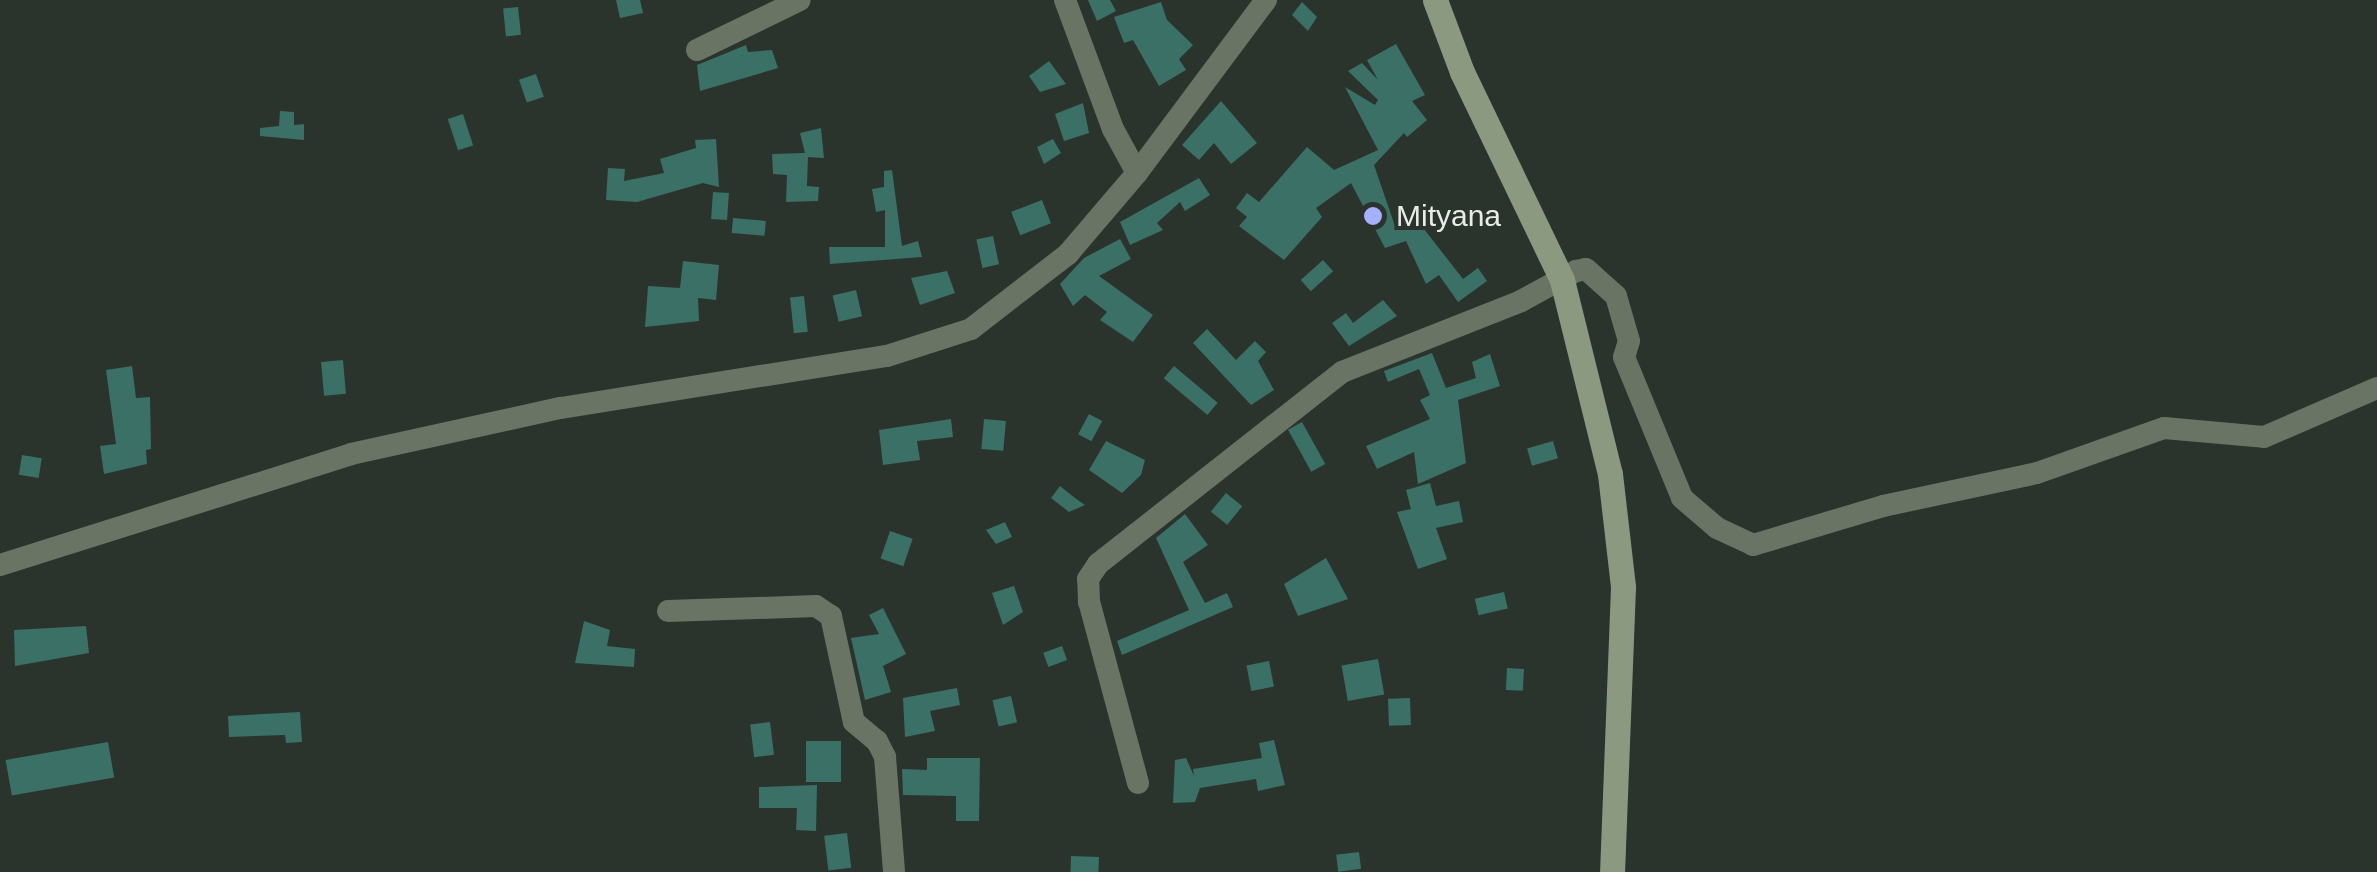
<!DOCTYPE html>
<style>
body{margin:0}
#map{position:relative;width:2377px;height:872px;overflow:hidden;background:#2b332d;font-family:Arial,sans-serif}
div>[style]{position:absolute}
.building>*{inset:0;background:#3b7066;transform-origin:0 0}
.minor>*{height:22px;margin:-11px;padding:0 11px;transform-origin:11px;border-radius:11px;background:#6a7464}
.secondary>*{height:25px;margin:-12.5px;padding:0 12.5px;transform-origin:12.5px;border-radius:12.5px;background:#8b9980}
.dots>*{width:28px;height:28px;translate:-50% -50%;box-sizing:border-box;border:5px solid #2b332d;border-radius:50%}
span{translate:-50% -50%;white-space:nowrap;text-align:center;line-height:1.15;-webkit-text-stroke:8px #2b332d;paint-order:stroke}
.poi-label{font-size:30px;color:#e7ece8}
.left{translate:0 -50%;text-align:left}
</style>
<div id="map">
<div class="building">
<i style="clip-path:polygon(616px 0,640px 0,643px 13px,620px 18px)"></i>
<i style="clip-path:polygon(1088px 0,1110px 0,1116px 11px,1097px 21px)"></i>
<i style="clip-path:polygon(1161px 2px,1167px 20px,1193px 45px,1179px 59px,1186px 70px,1159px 86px,1133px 40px,1124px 43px,1114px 17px)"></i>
<i style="clip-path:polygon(1302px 2px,1317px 17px,1308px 31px,1292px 15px)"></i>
<i style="left:518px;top:7px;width:28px;height:15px;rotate:84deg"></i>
<i style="clip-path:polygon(1396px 44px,1425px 95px,1412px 101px,1427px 120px,1407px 137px,1404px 133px,1374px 165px,1395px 226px,1413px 215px,1463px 279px,1478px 268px,1487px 281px,1458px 302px,1439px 275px,1426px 284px,1406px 241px,1385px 248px,1351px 183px,1316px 208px,1322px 217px,1284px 260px,1239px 226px,1247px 217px,1236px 208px,1247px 193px,1259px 202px,1307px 147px,1334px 170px,1378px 150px,1345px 87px,1375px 105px,1378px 100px,1348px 71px,1362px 63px,1378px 80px,1367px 60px)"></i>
<i style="clip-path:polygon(746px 45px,748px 52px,772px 50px,778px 68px,700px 91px,697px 65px)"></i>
<i style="clip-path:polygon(1049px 61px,1066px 84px,1040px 92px,1029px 76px)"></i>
<i style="left:536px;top:74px;width:24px;height:18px;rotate:71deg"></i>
<i style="clip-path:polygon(1221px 101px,1257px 143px,1231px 164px,1214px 143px,1199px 160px,1182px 145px)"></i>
<i style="clip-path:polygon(1083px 103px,1089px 133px,1064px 141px,1055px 114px)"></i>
<i style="clip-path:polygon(280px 111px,294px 112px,294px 125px,304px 124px,304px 140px,260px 136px,260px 128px,279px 126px)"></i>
<i style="left:463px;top:114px;width:33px;height:16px;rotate:72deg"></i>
<i style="clip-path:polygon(821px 128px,824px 158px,808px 157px,807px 186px,819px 187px,818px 201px,786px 202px,787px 175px,773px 174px,772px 154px,805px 153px,800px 133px)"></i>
<i style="clip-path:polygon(716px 139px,719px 187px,703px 183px,637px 202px,606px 200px,608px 168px,625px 169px,624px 181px,664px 173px,660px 159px,696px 148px,695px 140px)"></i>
<i style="clip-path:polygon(1053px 139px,1061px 153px,1044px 164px,1037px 147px)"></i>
<i style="clip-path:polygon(892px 170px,902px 246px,918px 241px,922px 257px,830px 264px,829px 247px,885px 247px,885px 210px,876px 212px,872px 189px,884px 187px,884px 171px)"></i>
<i style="clip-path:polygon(1199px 178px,1210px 195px,1185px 211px,1180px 202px,1157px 223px,1163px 230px,1130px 245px,1120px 222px)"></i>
<i style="left:713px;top:192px;width:16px;height:27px;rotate:4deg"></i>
<i style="left:1042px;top:200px;width:25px;height:33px;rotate:69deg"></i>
<i style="left:733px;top:218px;width:33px;height:15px;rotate:5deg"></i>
<i style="left:993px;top:236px;width:29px;height:17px;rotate:78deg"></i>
<i style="clip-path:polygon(1120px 239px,1131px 259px,1099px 276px,1153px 315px,1133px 342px,1100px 320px,1107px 312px,1085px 295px,1073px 306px,1060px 284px,1084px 258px)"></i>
<i style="left:1323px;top:260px;width:15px;height:30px;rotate:48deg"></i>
<i style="clip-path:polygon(683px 261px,719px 265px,716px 300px,698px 298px,699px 321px,645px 327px,648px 286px,680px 288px)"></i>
<i style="clip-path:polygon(947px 271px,955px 293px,920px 305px,911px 278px)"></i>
<i style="left:856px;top:290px;width:27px;height:24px;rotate:77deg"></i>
<i style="left:804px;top:296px;width:36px;height:14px;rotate:84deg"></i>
<i style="clip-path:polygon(1383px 300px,1397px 316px,1349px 346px,1332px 323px,1346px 313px,1353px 323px)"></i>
<i style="clip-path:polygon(1207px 329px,1236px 360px,1255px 341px,1266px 352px,1258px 361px,1274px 390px,1251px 405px,1193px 343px)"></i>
<i style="clip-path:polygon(1432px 353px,1446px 388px,1476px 378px,1472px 362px,1490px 354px,1500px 386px,1458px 400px,1466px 463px,1418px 484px,1414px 452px,1377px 469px,1366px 446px,1430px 419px,1420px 400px,1430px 395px,1419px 369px,1388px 382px,1384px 371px)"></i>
<i style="left:343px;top:360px;width:34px;height:22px;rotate:85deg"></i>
<i style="clip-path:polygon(132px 366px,136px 398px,150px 397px,151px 449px,146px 450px,147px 464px,104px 474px,100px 446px,116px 444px,106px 370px)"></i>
<i style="left:1174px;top:366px;width:57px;height:16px;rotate:40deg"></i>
<i style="left:1089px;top:414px;width:15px;height:23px;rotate:28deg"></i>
<i style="clip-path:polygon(951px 419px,953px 437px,917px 441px,920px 460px,883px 465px,879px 430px)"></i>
<i style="left:984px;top:419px;width:22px;height:30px;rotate:5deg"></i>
<i style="left:1302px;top:422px;width:48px;height:16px;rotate:61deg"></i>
<i style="clip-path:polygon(1106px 441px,1145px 460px,1141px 475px,1122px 493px,1089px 470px)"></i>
<i style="left:1553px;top:441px;width:18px;height:27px;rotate:74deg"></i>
<i style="left:22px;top:455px;width:20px;height:20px;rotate:9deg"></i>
<i style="clip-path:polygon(1430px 483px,1436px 506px,1459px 501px,1463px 522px,1436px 528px,1447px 559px,1418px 569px,1397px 512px,1411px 509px,1406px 490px)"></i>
<i style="clip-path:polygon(1060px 486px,1075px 498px,1085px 505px,1069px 512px,1051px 498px)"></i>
<i style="left:1226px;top:493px;width:21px;height:24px;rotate:39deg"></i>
<i style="clip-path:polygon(1185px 514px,1208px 545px,1183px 562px,1205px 603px,1227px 593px,1233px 607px,1122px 655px,1117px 641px,1189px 610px,1156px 538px)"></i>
<i style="clip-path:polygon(1005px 522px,1012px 537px,996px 544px,986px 530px)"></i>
<i style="left:890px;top:531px;width:24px;height:29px;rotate:19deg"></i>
<i style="clip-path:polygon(1326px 558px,1348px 599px,1298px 616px,1284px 584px)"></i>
<i style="clip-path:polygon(1014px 586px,1023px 612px,1003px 625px,992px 593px)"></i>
<i style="left:1504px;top:592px;width:17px;height:30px;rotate:77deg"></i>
<i style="clip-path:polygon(883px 608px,906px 654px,883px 666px,891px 692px,865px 700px,851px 638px,879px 634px,869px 615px)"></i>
<i style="clip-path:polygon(584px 621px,610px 630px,607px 646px,635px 649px,634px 667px,575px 663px)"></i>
<i style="clip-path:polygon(86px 626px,89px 653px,15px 666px,14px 630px)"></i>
<i style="left:1062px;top:646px;width:15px;height:20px;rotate:70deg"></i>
<i style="left:1378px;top:659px;width:36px;height:37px;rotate:80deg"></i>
<i style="left:1269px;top:661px;width:26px;height:23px;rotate:79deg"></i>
<i style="left:1507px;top:668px;width:17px;height:22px;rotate:3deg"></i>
<i style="clip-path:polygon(957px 688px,960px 705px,930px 711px,935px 731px,905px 737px,903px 698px)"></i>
<i style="left:1011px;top:696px;width:27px;height:19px;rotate:77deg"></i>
<i style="left:1410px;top:698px;width:27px;height:22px;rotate:88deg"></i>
<i style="clip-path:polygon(300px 712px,302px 742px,286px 743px,285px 735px,229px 737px,228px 716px)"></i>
<i style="left:770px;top:722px;width:33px;height:20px;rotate:83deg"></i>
<i style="clip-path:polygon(1274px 740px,1285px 785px,1258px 791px,1256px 779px,1200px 788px,1195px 802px,1173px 803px,1175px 760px,1186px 758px,1194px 776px,1193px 769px,1262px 758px,1259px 743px)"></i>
<i style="left:806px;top:741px;width:35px;height:41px"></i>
<i style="left:108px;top:742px;width:36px;height:104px;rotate:80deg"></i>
<i style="clip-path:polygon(927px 758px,980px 758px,979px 821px,956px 821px,956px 796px,903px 795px,902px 769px,927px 770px)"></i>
<i style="clip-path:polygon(817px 785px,816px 831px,796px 830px,797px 808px,759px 808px,759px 787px)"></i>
<i style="left:847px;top:833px;width:35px;height:23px;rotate:83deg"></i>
<i style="left:1359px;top:852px;width:17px;height:23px;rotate:83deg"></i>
<i style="left:1071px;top:856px;width:28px;height:16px;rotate:2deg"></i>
</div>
<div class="minor">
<i style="left:1065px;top:0;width:138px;rotate:69.6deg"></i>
<i style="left:1113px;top:129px;width:50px;rotate:61.4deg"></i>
<i style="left:697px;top:50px;width:114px;rotate:-25.9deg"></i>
<i style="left:0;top:565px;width:368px;rotate:-17.5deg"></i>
<i style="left:351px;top:454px;width:215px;rotate:-12.4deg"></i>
<i style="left:561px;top:408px;width:330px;rotate:-9.1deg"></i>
<i style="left:887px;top:356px;width:88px;rotate:-17.8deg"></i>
<i style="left:971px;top:329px;width:123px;rotate:-37.7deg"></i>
<i style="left:1068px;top:254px;width:106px;rotate:-49.6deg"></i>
<i style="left:1137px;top:173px;width:216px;rotate:-53.3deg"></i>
<i style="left:668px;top:611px;width:148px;rotate:-1.9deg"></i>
<i style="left:816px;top:606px;width:18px;rotate:34deg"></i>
<i style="left:831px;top:616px;width:108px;rotate:77.8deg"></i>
<i style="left:854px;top:722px;width:30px;rotate:40deg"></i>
<i style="left:877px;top:741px;width:18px;rotate:63deg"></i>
<i style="left:885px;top:757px;width:115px;rotate:85.5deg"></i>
<i style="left:1138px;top:783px;width:188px;rotate:-105.1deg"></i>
<i style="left:1089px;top:602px;width:23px;rotate:-92deg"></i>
<i style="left:1088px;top:579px;width:18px;rotate:-56deg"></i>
<i style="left:1098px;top:564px;width:310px;rotate:-38.2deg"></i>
<i style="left:1342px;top:372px;width:193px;rotate:-21.6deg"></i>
<i style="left:1521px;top:301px;width:63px;rotate:-28.6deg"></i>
<i style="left:1576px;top:271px;width:10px;rotate:-11deg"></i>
<i style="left:1586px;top:269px;width:40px;rotate:42deg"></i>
<i style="left:1616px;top:296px;width:47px;rotate:73.9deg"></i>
<i style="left:1629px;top:341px;width:17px;rotate:107deg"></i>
<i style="left:1624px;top:357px;width:152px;rotate:67.6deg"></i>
<i style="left:1682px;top:498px;width:46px;rotate:40.6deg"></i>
<i style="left:1717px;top:528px;width:40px;rotate:25deg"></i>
<i style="left:1753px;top:545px;width:136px;rotate:-16.7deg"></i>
<i style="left:1883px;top:506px;width:157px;rotate:-12.1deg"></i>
<i style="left:2037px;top:473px;width:135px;rotate:-19.5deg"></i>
<i style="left:2164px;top:428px;width:100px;rotate:5.1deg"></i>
<i style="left:2264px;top:437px;width:123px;rotate:-23.4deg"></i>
</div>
<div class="secondary">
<i style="left:1435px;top:0;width:77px;rotate:69.4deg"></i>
<i style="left:1462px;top:72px;width:231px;rotate:64.3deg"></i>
<i style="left:1562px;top:280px;width:200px;rotate:76.1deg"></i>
<i style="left:1610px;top:474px;width:114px;rotate:83.4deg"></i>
<i style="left:1623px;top:587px;width:285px;rotate:92.2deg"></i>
</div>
<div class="dots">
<i style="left:1373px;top:216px;background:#a5b1fc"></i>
</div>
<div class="poi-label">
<span class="left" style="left:1396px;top:216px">Mityana</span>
</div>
</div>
